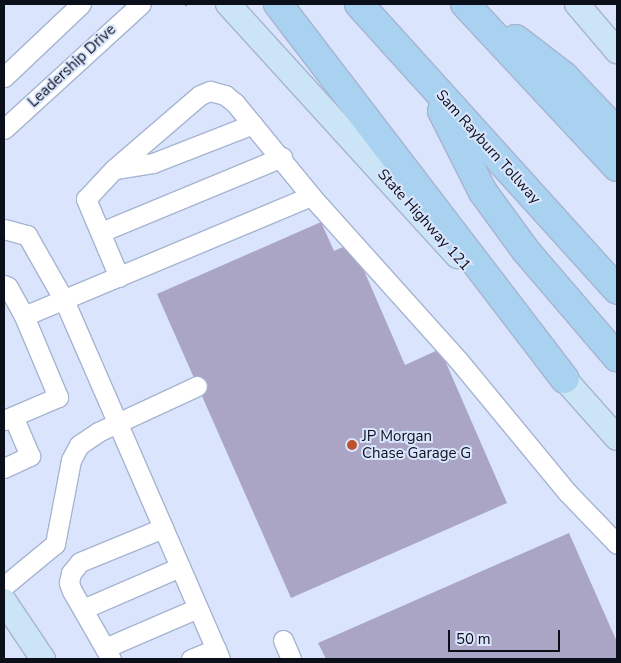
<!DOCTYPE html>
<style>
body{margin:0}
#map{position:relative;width:621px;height:663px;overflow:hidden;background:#dae5fd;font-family:"Nunito Sans",sans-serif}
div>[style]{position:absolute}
.building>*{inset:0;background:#aaa5c4}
.path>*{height:2.5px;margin-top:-1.25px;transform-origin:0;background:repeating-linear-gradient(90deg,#798193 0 4px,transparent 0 8px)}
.roads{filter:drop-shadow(1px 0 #a7b4d1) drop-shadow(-1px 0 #a7b4d1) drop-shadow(0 1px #a7b4d1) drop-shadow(0 -1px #a7b4d1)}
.minor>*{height:19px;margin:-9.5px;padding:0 9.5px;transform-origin:9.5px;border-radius:9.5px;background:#fff}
.major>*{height:24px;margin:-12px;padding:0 12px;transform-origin:12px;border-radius:12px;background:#cbe4f6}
.highway>*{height:28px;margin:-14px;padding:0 14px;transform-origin:14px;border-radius:14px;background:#a8d2f0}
.dots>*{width:14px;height:14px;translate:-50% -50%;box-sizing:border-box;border:2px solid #dae5fd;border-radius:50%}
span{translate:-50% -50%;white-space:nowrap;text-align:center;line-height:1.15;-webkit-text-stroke:4px #dae5fd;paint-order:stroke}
.street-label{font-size:15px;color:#0b0f19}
.poi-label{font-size:15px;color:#0b0f19}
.left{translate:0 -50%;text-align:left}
.frame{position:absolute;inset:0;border:5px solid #0b0f19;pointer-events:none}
.scale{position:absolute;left:448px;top:630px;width:112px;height:22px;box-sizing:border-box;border:2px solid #0b0f19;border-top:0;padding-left:6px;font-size:15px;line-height:18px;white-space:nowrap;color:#0b0f19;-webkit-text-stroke:4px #dae5fd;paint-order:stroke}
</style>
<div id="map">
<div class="building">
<i style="clip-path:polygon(321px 222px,334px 251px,352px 243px,405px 365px,440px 349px,507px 503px,291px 598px,157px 294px)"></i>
<i style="clip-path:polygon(569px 533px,617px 642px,617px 659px,326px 659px,318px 643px)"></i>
</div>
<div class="path">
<i style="left:185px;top:5px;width:1px;rotate:-45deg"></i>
</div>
<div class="roads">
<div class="minor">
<i style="left:4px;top:77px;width:106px;rotate:-43.5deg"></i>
<i style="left:4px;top:129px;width:185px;rotate:-42.4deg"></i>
<i style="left:115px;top:169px;width:38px;rotate:-9deg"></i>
<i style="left:153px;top:163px;width:107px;rotate:-21.3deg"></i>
<i style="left:4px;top:229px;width:24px;rotate:15deg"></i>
<i style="left:27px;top:235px;width:75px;rotate:60.4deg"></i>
<i style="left:64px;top:300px;width:391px;rotate:66.5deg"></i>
<i style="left:101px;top:232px;width:196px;rotate:-22.5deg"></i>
<i style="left:119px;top:277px;width:85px;rotate:-112.9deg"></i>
<i style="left:86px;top:199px;width:41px;rotate:-47deg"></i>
<i style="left:114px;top:169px;width:113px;rotate:-40.7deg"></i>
<i style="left:200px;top:95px;width:11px;rotate:-22deg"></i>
<i style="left:210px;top:91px;width:16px;rotate:15deg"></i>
<i style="left:225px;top:95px;width:13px;rotate:39deg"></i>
<i style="left:235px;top:103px;width:120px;rotate:50.7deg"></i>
<i style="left:4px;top:285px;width:4px;rotate:27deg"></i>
<i style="left:8px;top:287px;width:33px;rotate:61deg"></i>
<i style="left:24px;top:316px;width:88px;rotate:67.2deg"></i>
<i style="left:58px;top:397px;width:59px;rotate:156.9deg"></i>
<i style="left:24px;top:316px;width:311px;rotate:-22.7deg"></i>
<i style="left:311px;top:196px;width:222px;rotate:48.1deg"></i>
<i style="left:459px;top:361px;width:170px;rotate:50.5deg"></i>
<i style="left:567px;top:492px;width:72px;rotate:46.1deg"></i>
<i style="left:4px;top:468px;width:29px;rotate:-25deg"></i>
<i style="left:30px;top:456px;width:43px;rotate:-113deg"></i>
<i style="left:4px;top:586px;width:66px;rotate:-39.5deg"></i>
<i style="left:55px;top:544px;width:86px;rotate:-79.2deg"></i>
<i style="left:71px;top:460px;width:17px;rotate:-62deg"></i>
<i style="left:79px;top:445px;width:23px;rotate:-34deg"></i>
<i style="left:98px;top:432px;width:109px;rotate:-24.9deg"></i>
<i style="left:83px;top:609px;width:106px;rotate:-23.4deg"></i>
<i style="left:283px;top:640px;width:21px;rotate:67deg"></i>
<i style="left:105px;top:648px;width:101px;rotate:-23.3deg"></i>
<i style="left:111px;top:659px;width:78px;rotate:-119.8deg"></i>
<i style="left:72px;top:591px;width:9px;rotate:-111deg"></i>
<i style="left:69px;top:583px;width:10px;rotate:-79deg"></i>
<i style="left:71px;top:573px;width:14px;rotate:-51deg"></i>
<i style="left:80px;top:562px;width:90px;rotate:-22.3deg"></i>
<i style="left:191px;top:659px;width:27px;rotate:-22deg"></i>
</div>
<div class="major">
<i style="left:228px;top:4px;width:341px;rotate:47.7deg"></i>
<i style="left:577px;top:4px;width:62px;rotate:49.6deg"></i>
<i style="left:553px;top:366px;width:96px;rotate:48.4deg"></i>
<i style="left:4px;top:601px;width:70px;rotate:56.1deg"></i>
</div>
<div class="highway">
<i style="left:278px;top:4px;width:472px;rotate:52.6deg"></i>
<i style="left:359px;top:4px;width:385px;rotate:47.9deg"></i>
<i style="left:465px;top:4px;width:223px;rotate:47deg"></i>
<i style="left:516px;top:39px;width:61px;rotate:37.6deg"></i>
<i style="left:564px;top:76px;width:77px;rotate:46.6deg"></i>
<i style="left:442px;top:111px;width:91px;rotate:63.2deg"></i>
<i style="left:483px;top:192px;width:73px;rotate:53.9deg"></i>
<i style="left:526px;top:251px;width:140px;rotate:49.4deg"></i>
</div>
</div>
<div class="dots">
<i style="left:352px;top:445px;background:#bb542c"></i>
</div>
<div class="street-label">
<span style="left:72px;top:66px;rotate:-43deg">Leadership Drive</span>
<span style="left:488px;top:147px;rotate:48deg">Sam Rayburn Tollway</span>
<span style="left:424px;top:220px;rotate:48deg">State Highway 121</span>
</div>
<div class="poi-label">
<span class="left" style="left:362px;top:445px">JP Morgan<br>Chase Garage G</span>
</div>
<div class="frame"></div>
<div class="scale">50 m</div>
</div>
